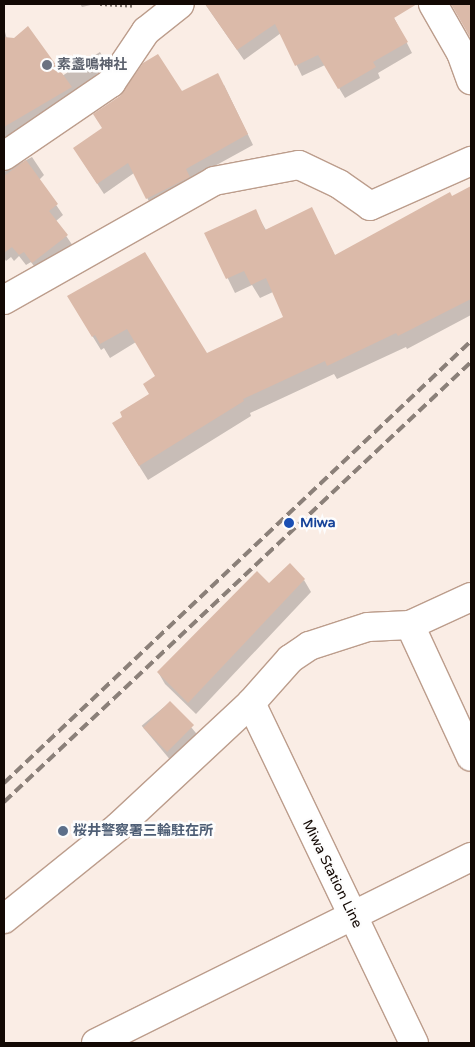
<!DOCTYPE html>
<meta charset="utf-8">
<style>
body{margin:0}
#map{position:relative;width:475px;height:1047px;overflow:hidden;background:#faede5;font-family:"Varela Round","Noto Sans JP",sans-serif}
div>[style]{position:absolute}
.shadow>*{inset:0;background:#0003;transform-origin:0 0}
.building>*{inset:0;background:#dbbaa9;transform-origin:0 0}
.path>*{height:3px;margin-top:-1.5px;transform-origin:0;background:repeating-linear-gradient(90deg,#80756e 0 2.5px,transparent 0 5px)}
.roads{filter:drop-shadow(1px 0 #bc9d8c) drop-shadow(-1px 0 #bc9d8c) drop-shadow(0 1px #bc9d8c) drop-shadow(0 -1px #bc9d8c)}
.street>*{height:28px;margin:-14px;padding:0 14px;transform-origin:14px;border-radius:14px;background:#fff}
.secondary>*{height:28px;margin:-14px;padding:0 14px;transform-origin:14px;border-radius:14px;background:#fff}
.rail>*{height:4px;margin-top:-2px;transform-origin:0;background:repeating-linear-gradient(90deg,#8b8079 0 10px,transparent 0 15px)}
.dots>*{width:14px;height:14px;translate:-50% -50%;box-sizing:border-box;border:2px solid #fdfdfd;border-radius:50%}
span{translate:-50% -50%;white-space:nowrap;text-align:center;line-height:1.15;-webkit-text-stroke:5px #fdfdfd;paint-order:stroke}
.worship-label{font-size:14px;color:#5b616d;font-weight:700}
.left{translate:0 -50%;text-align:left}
.transit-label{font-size:14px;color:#164399;font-weight:700}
.service-label{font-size:14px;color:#4e5e75;font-weight:700}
.street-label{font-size:14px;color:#130904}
.frame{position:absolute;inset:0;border:5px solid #130904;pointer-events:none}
</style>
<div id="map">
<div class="shadow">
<i style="clip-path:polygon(80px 4px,95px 4px,82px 7px)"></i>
<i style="clip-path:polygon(205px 4px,387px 4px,412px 53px,378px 73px,380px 78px,345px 98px,325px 65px,302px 76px,281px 33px,244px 60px)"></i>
<i style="clip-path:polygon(451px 4px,471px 4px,471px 37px,453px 6px)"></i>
<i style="clip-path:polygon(4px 28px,8px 43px,62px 76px,100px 52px,106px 62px,95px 76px,107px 63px,112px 73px,4px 153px)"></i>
<i style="clip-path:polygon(224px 85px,253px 145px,191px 179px,153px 209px,134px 173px,104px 194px,81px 159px,181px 93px)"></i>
<i style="clip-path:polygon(32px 157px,44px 175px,39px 180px,63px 215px,56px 221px,73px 246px,39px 273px,31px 262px,26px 265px,19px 256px,14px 261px,11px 257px,6px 261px,4px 258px,4px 172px)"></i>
<i style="clip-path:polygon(471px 188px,471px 315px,407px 349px,406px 347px,337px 379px,334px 374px,250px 413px,251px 416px,148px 480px,121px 437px,124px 417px,150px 395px,157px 376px,136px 342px,110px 358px,104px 348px,101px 350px,77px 311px,207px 354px,285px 318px,273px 292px,260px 298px,252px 285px,235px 293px,206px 234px,255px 211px,266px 230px,312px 209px,335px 256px)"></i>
<i style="clip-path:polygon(304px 580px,311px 592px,196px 714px,165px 684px,158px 672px)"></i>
<i style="left:170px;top:702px;width:43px;height:37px;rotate:50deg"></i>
</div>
<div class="building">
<i style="clip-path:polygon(205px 4px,417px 4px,394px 18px,408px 42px,373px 62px,376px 67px,338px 89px,318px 55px,295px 66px,275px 24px,237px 50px)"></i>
<i style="clip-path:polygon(451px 4px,471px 4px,471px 39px)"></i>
<i style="clip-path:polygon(28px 26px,72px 87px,4px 127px,4px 37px,14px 38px)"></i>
<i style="clip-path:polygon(158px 54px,182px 91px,218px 73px,248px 134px,186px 169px,190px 177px,146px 199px,128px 163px,97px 184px,73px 148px,102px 128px,93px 114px,120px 96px,143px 63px)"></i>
<i style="clip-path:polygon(26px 160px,58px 204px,49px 211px,68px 235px,32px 263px,24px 252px,19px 255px,12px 247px,4px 253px,4px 176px)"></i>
<i style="clip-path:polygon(471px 186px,471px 299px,398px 336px,396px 333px,327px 366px,325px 361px,243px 399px,244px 401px,139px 466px,112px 423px,122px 417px,120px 412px,149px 394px,143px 384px,155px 376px,127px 329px,100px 344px,95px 335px,92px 337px,67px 296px,145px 252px,207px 353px,283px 317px,266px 278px,251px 285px,244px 271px,226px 279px,204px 233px,256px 209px,265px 230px,312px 207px,335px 255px,450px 192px,452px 196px)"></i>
<i style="clip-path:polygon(290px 563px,305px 579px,188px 703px,157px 672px,257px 571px,269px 583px)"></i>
<i style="left:170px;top:701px;width:34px;height:38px;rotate:45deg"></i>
</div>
<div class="path">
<i style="left:100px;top:4px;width:34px;rotate:3deg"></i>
</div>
<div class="roads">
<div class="street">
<i style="left:433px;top:4px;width:56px;rotate:60.3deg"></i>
<i style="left:461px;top:53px;width:29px;rotate:70deg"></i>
<i style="left:4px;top:156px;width:130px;rotate:-34.3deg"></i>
<i style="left:111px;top:83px;width:63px;rotate:-56.1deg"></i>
<i style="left:146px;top:31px;width:43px;rotate:-38.5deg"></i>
<i style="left:4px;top:300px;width:241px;rotate:-29.5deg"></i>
<i style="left:214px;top:181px;width:86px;rotate:-10.7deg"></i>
<i style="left:299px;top:165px;width:44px;rotate:25.4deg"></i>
<i style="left:339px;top:184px;width:38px;rotate:35deg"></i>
<i style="left:370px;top:206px;width:111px;rotate:-24deg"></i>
<i style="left:410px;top:625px;width:145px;rotate:65.2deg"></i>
<i style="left:4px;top:919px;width:146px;rotate:-38.9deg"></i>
<i style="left:118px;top:827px;width:182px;rotate:-43deg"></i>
<i style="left:251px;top:703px;width:59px;rotate:-48.4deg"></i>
<i style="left:290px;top:659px;width:23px;rotate:-34deg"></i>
<i style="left:309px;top:646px;width:62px;rotate:-17.9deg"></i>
<i style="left:368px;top:627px;width:42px;rotate:-2.7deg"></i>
<i style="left:410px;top:625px;width:67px;rotate:-24.7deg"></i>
<i style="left:96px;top:1043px;width:419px;rotate:-26.4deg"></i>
</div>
<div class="secondary">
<i style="left:251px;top:703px;width:377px;rotate:64.4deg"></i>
</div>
</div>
<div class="rail">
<i style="left:4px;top:783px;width:643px;rotate:-43.42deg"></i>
<i style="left:4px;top:802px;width:642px;rotate:-43.29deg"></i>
</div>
<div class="dots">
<i style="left:47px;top:65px;background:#6b7280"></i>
<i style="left:289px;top:523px;background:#1a4fb4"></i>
<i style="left:63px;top:831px;background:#5c6f8a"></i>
</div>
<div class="worship-label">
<span class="left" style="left:57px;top:65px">素盞鳴神社</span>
</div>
<div class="transit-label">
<span class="left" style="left:300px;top:523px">Miwa</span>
</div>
<div class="service-label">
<span class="left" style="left:73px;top:831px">桜井警察署三輪駐在所</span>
</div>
<div class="street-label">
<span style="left:332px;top:874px;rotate:64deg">Miwa Station Line</span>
</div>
<div class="frame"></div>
</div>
